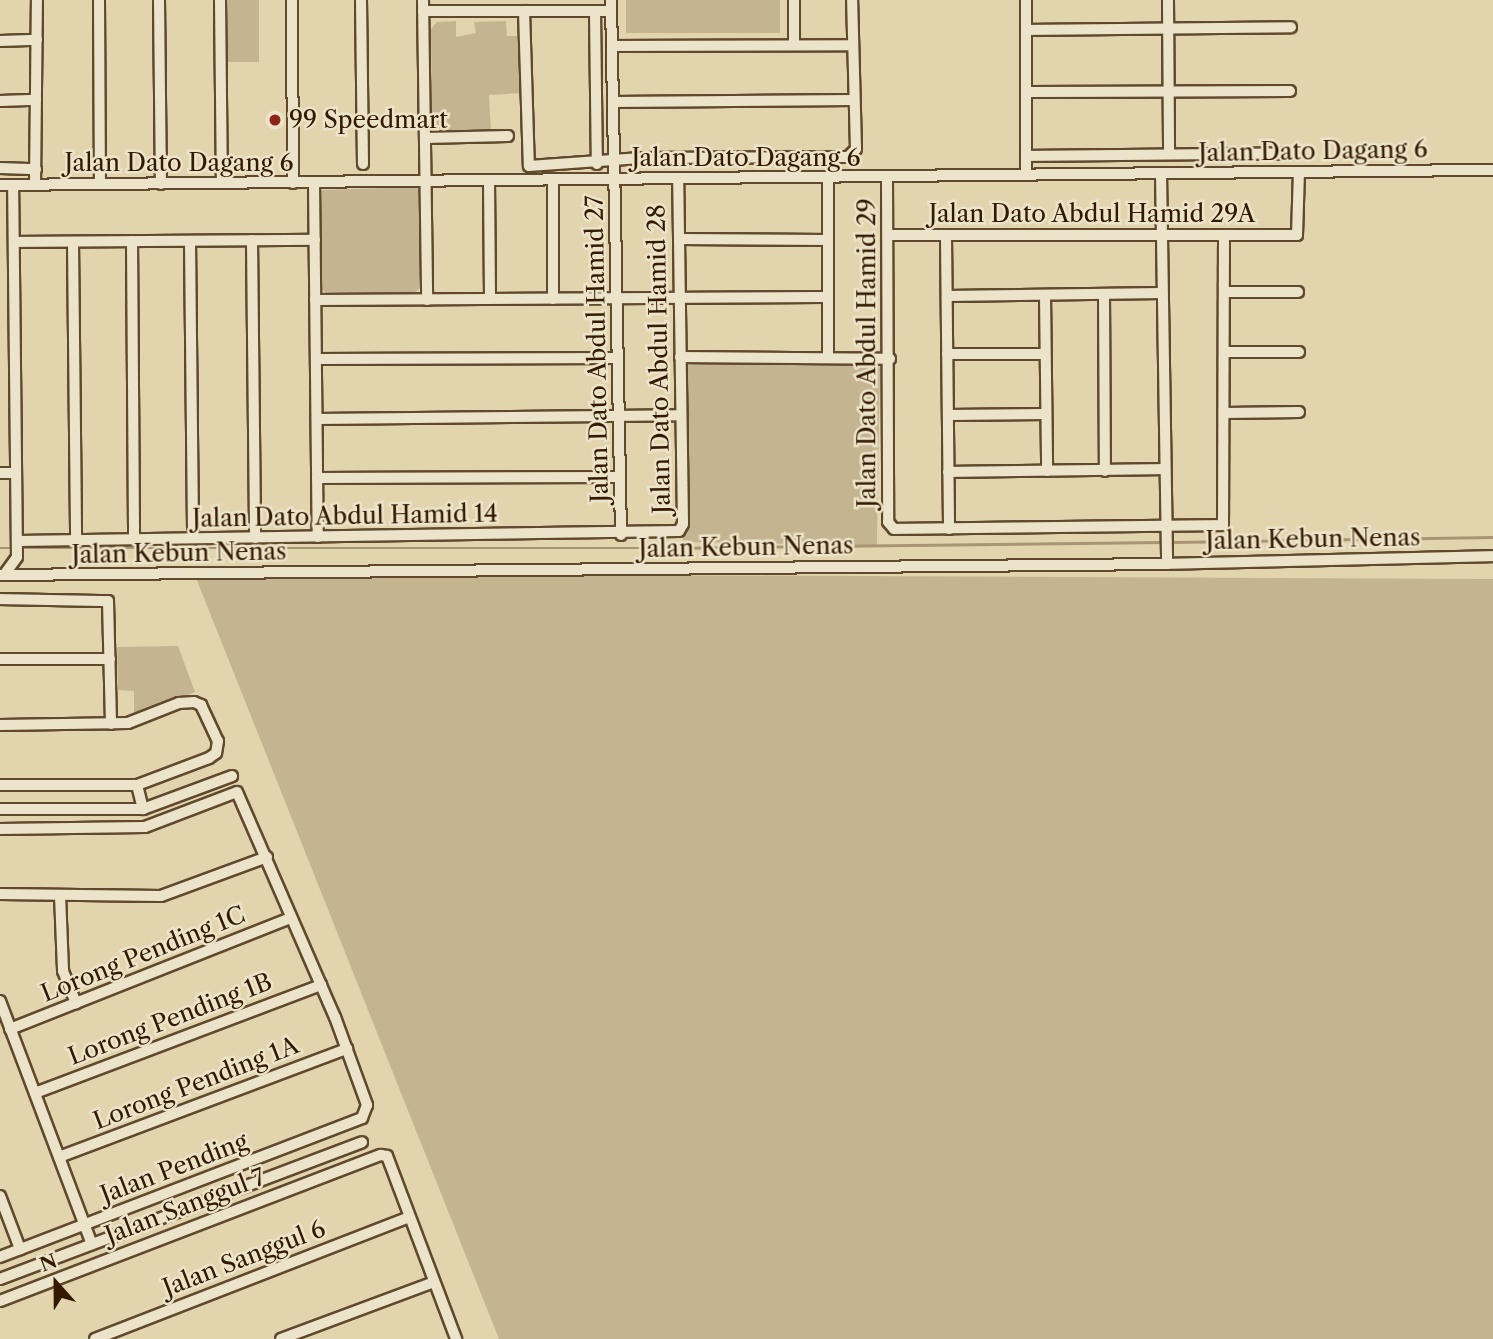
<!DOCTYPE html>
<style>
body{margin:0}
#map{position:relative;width:1493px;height:1339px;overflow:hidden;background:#e2d5ae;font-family:"Libre Caslon Text",serif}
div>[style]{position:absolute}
.green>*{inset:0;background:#c4b590;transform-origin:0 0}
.stream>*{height:2.5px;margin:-1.25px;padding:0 1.25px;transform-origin:1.25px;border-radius:1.25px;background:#a79573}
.roads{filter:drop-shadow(2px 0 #60492c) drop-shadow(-2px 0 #60492c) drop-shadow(0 2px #60492c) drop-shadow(0 -2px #60492c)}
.minor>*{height:10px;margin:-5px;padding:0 5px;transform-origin:5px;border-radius:5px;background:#ece4ca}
.dots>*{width:19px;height:19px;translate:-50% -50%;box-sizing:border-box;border:4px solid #ece4ca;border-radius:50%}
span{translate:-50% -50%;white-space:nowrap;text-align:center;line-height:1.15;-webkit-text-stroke:5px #ece4ca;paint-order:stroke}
.poi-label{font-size:24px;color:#341a00}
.left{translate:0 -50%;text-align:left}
.street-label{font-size:24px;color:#341a00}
.north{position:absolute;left:21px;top:1248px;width:70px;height:70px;-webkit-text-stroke:5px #ece4ca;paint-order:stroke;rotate:339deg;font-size:19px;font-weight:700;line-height:28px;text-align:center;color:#341a00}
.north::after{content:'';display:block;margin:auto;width:24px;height:32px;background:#341a00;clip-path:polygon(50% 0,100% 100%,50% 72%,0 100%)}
</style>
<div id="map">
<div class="green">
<i style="left:226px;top:0;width:33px;height:62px"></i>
<i style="left:626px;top:0;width:154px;height:33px"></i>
<i style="clip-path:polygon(456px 21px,456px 37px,476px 33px,474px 22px,506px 21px,507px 36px,519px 36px,520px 93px,489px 95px,491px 131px,444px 132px,432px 124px,431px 29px,437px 22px)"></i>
<i style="clip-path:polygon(415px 187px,422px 192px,420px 288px,412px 295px,328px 294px,322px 290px,320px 190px)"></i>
<i style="left:686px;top:363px;width:194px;height:179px;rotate:1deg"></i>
<i style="clip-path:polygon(194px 573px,1493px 579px,1493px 1339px,499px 1339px)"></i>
<i style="clip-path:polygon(178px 646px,195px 692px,134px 716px,134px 691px,118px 690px,117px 647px)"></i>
</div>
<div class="stream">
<i style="left:1171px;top:542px;width:322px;rotate:-0.9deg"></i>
<i style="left:0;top:548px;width:13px"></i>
<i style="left:19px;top:548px;width:650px"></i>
<i style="left:669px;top:548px;width:495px;rotate:-0.7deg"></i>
</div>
<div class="roads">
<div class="minor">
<i style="left:99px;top:0;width:184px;rotate:89.7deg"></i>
<i style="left:159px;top:0;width:184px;rotate:89.4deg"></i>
<i style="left:220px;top:0;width:183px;rotate:89.4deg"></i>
<i style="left:292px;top:0;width:183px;rotate:89.7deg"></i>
<i style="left:361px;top:0;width:164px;rotate:89.3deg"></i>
<i style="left:423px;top:0;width:300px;rotate:89.2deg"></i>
<i style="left:611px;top:0;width:535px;rotate:88.93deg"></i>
<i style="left:794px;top:0;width:45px;rotate:90deg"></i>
<i style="left:1026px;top:0;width:175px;rotate:90deg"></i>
<i style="left:1168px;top:0;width:154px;rotate:89.6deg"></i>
<i style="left:423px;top:11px;width:188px"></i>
<i style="left:524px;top:11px;width:155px;rotate:88.2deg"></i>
<i style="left:529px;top:166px;width:112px;rotate:-4.1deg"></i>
<i style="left:641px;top:158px;width:207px;rotate:-0.3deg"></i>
<i style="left:848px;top:157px;width:11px;rotate:-45deg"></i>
<i style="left:856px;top:149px;width:149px;rotate:-91.5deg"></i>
<i style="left:595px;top:11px;width:153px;rotate:89.3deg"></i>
<i style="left:1026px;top:30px;width:265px;rotate:-0.6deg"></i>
<i style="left:0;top:41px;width:37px;rotate:-2deg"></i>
<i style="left:612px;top:46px;width:241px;rotate:-0.2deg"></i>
<i style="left:1026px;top:92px;width:264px;rotate:-0.2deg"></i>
<i style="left:0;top:101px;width:36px;rotate:-2deg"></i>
<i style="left:613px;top:102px;width:241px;rotate:-0.5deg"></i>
<i style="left:425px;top:138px;width:83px;rotate:-1.4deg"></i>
<i style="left:1026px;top:156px;width:265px;rotate:-0.6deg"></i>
<i style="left:0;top:168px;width:36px;rotate:2deg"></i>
<i style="left:1161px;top:173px;width:391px;rotate:89.1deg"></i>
<i style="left:887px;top:178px;width:344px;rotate:89.8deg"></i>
<i style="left:888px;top:522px;width:9px;rotate:49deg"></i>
<i style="left:894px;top:529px;width:329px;rotate:-0.7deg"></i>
<i style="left:1223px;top:525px;width:290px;rotate:-89.8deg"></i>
<i style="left:828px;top:179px;width:179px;rotate:90deg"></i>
<i style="left:489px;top:181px;width:118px;rotate:89.5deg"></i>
<i style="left:553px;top:181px;width:118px;rotate:90deg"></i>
<i style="left:314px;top:183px;width:354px;rotate:89.4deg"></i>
<i style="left:0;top:185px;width:1493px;rotate:-0.58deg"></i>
<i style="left:35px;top:185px;width:185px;rotate:-89.4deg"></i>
<i style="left:888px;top:235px;width:409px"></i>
<i style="left:1297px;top:235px;width:63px;rotate:-88.2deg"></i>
<i style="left:946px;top:237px;width:292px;rotate:89.4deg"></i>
<i style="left:679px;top:239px;width:149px;rotate:0.4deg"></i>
<i style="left:252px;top:240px;width:298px;rotate:89.4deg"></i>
<i style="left:132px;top:241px;width:298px;rotate:89.6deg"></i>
<i style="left:190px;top:241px;width:297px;rotate:89.4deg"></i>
<i style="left:14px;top:242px;width:301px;rotate:-0.4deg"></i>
<i style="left:73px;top:242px;width:298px;rotate:89.4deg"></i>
<i style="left:1225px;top:292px;width:73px"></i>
<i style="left:1104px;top:294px;width:177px;rotate:89.7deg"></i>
<i style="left:1045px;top:295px;width:176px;rotate:89.3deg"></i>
<i style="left:947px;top:296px;width:215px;rotate:-0.8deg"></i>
<i style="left:315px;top:300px;width:513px;rotate:-0.34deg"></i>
<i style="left:1225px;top:352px;width:74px"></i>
<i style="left:947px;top:354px;width:98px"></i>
<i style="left:680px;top:357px;width:210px;rotate:0.5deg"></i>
<i style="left:316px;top:359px;width:302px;rotate:-0.2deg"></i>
<i style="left:1225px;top:413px;width:74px;rotate:-0.8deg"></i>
<i style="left:948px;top:415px;width:97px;rotate:-0.6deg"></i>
<i style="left:317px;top:419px;width:364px;rotate:-0.6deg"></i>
<i style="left:948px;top:472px;width:217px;rotate:-0.8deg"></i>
<i style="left:0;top:473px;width:14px"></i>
<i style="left:317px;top:478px;width:303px;rotate:-0.2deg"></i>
<i style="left:18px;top:541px;width:661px;rotate:-0.87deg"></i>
<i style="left:679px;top:531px;width:8px;rotate:-60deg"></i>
<i style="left:683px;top:524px;width:344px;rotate:-90.8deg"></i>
<i style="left:0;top:575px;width:1167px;rotate:-0.54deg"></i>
<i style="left:1167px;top:564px;width:326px;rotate:-1.4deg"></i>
<i style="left:4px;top:575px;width:22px;rotate:-54deg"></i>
<i style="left:17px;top:557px;width:372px;rotate:-90.6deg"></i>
<i style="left:0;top:599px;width:108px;rotate:1.1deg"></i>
<i style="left:108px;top:601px;width:123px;rotate:88.6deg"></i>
<i style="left:0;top:659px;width:110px"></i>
<i style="left:0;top:725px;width:128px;rotate:-0.9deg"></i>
<i style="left:128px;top:723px;width:55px;rotate:-21.4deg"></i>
<i style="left:179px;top:703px;width:15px;rotate:-4deg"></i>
<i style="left:194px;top:702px;width:8px;rotate:23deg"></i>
<i style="left:201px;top:705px;width:40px;rotate:65deg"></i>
<i style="left:218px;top:741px;width:12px;rotate:99deg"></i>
<i style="left:216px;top:753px;width:9px;rotate:144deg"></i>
<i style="left:209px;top:758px;width:77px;rotate:159.4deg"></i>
<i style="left:137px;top:785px;width:137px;rotate:180deg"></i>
<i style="left:137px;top:785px;width:25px;rotate:76deg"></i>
<i style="left:0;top:809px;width:143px"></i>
<i style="left:143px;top:809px;width:95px;rotate:-20.3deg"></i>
<i style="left:0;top:829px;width:145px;rotate:-0.8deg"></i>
<i style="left:145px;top:827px;width:98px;rotate:-20.8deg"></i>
<i style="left:237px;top:792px;width:245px;rotate:66.5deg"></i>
<i style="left:335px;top:1017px;width:94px;rotate:70deg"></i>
<i style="left:367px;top:1105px;width:14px;rotate:111deg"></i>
<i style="left:362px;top:1118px;width:388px;rotate:159deg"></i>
<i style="left:0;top:894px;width:161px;rotate:0.7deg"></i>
<i style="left:161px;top:896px;width:113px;rotate:-20.2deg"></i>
<i style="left:60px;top:895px;width:76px;rotate:87.7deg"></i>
<i style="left:63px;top:971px;width:35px;rotate:68deg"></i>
<i style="left:0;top:1001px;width:260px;rotate:69.3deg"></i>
<i style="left:10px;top:1029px;width:302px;rotate:-21.6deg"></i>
<i style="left:35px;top:1093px;width:306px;rotate:-20.7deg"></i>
<i style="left:59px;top:1157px;width:308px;rotate:-20.6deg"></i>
<i style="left:0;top:1196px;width:57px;rotate:69.3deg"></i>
<i style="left:0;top:1279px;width:387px;rotate:-20.7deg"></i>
<i style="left:0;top:1301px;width:408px;rotate:-21deg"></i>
<i style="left:381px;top:1155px;width:6px;rotate:9deg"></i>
<i style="left:387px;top:1156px;width:196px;rotate:69.3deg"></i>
<i style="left:95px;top:1339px;width:337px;rotate:-21.2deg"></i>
<i style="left:281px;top:1339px;width:163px;rotate:-20.4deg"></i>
</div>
</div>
<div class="dots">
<i style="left:275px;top:120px;background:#8f2418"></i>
</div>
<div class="poi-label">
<span class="left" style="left:289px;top:120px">99 Speedmart</span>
</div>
<div class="street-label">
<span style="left:1313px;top:151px;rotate:-1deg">Jalan Dato Dagang 6</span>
<span style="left:746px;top:158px">Jalan Dato Dagang 6</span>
<span style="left:179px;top:163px">Jalan Dato Dagang 6</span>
<span style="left:1092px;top:214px">Jalan Dato Abdul Hamid 29A</span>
<span style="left:597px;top:349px;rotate:-91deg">Jalan Dato Abdul Hamid 27</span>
<span style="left:867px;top:353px;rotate:-90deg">Jalan Dato Abdul Hamid 29</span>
<span style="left:659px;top:359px;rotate:-91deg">Jalan Dato Abdul Hamid 28</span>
<span style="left:345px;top:516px;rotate:-1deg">Jalan Dato Abdul Hamid 14</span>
<span style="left:1313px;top:539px;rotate:-1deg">Jalan Kebun Nenas</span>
<span style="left:746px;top:547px;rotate:-1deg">Jalan Kebun Nenas</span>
<span style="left:179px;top:553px;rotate:-1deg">Jalan Kebun Nenas</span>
<span style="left:143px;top:954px;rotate:-22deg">Lorong Pending 1C</span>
<span style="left:170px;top:1019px;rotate:-21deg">Lorong Pending 1B</span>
<span style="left:196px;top:1083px;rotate:-21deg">Lorong Pending 1A</span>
<span style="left:174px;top:1168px;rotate:-21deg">Jalan Pending</span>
<span style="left:185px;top:1206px;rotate:-21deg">Jalan Sanggul 7</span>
<span style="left:244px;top:1258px;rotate:-21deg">Jalan Sanggul 6</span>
</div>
<div class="north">N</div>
</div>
